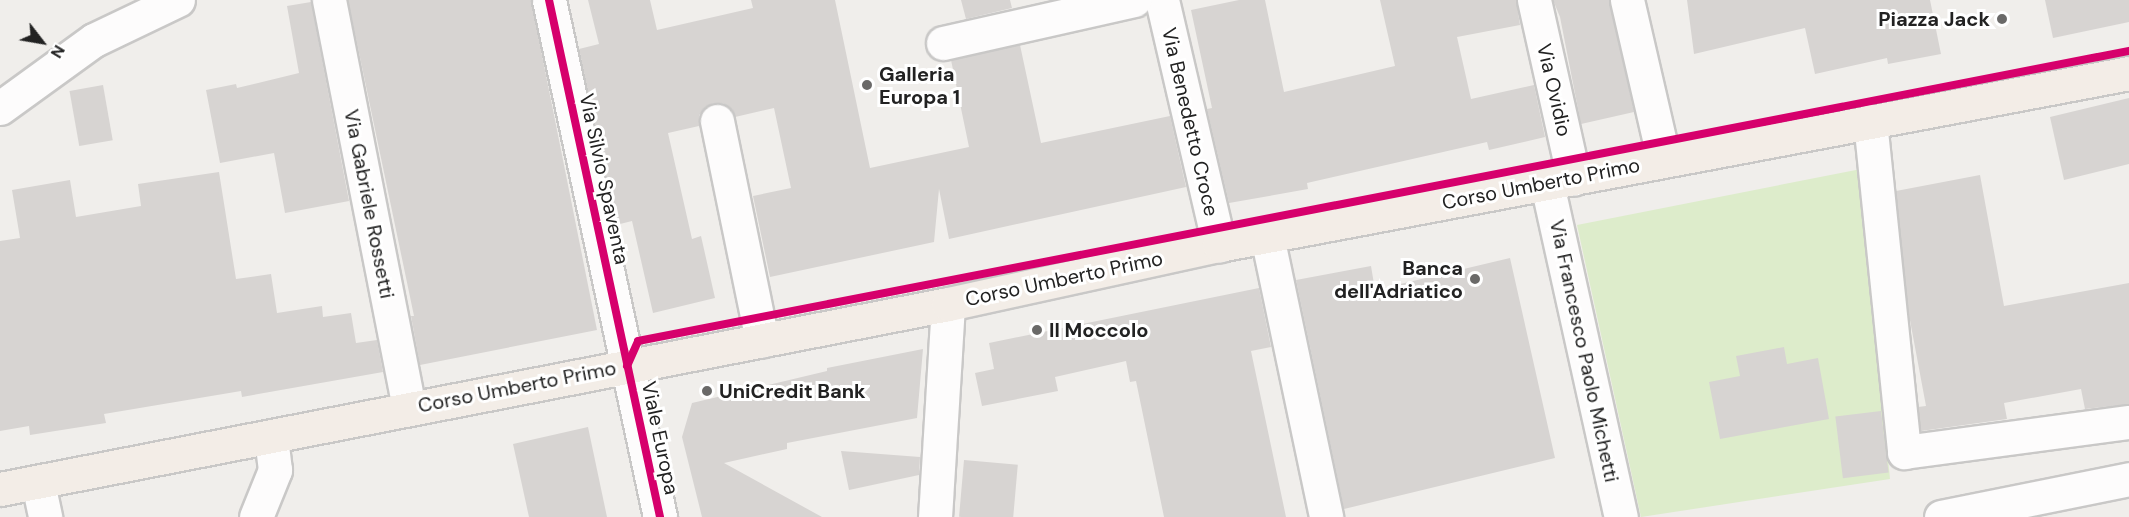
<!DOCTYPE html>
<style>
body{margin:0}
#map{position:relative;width:2129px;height:517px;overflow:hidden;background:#f0eeeb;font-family:"DM Sans",sans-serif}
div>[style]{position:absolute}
.grass>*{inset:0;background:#ddeccb}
.building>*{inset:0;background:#d7d4d2;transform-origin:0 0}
.roads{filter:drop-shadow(2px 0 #c9c8c7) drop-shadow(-2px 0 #c9c8c7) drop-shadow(0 2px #c9c8c7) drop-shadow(0 -2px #c9c8c7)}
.minor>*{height:33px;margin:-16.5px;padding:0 16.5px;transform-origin:16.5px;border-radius:16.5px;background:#fdfcfc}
.major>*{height:33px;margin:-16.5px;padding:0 16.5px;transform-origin:16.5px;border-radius:16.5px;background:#f3ede7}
.cycleway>*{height:8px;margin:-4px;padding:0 4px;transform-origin:4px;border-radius:4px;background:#d6006c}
.dots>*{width:16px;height:16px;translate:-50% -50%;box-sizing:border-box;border:3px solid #fff;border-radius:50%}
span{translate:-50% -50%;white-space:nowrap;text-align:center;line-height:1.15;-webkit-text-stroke:6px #fff;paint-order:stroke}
.poi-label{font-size:20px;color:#222;font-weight:700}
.right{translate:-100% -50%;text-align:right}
.left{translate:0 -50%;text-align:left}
.street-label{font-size:20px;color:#222}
.north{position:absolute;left:12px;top:12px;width:60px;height:60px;-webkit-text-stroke:4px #fff;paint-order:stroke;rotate:121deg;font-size:16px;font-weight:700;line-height:24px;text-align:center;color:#222}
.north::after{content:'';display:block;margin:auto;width:21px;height:27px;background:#222;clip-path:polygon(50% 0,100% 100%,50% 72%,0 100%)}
</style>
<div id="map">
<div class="grass">
<i style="clip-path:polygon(1861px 169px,1890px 479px,1641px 517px,1577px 225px)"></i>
</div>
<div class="building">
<i style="clip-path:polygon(348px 0,531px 0,597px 330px,420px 365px,411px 316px,414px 316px)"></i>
<i style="clip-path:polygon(588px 0,650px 0,657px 30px,753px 8px,751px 0,835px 0,870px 168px,969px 147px,951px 60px,1020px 45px,1041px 143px,1170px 116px,1186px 187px,949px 239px,939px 189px,934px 242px,770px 277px,753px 196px,791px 188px,774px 108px,735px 117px,723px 103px,713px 103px,699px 115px,699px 126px,668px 133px,692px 239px,701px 236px,715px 298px,653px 313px,632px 221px,616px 225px,579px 49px,599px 44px)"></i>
<i style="clip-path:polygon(961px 0,1010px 0,1012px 8px,966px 19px)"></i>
<i style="clip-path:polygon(1239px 0,1265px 0,1284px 92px,1395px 66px,1380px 0,1516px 0,1520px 25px,1457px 37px,1471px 99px,1534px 85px,1545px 137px,1489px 150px,1487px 142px,1307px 183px,1308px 189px,1229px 203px,1207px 109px,1212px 108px,1191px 10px)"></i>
<i style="clip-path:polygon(1553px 0,1609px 0,1634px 112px,1581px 124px,1560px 17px)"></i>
<i style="clip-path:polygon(1687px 0,1930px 0,1941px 54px,1888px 64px,1887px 58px,1815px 74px,1805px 28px,1694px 54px)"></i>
<i style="clip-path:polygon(2045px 0,2129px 0,2129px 22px,2053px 38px)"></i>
<i style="clip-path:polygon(311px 2px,349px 201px,285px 213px,274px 153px,220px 163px,206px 90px,236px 84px,237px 88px,299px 73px,287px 6px)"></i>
<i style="left:103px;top:85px;width:56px;height:34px;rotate:80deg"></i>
<i style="clip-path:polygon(2129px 98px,2129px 164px,2064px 180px,2050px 117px)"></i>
<i style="clip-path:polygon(219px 172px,236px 279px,271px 274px,277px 313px,322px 306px,323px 317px,351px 313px,356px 343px,377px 340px,383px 372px,242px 397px,241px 391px,104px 414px,106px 423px,30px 435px,29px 426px,0 431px,0 241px,20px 238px,12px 190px,70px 180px,76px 217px,141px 206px,138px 184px)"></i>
<i style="clip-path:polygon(1980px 175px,2004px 306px,2129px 283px,2129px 404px,2085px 409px,2081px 389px,2004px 403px,2007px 419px,1921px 431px,1918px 407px,1926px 406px,1909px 315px,1896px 191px)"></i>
<i style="clip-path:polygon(1510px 258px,1555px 458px,1344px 509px,1296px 280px,1371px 266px,1375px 290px)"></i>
<i style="clip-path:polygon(1259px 288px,1271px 347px,1251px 351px,1286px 517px,1164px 517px,1136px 381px,1130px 382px,1126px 361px,1055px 377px,1058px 391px,982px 406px,975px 373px,994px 369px,989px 343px)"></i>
<i style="clip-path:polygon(1784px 347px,1787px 364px,1818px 358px,1829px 419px,1720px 439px,1709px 382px,1740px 376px,1736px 356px)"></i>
<i style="clip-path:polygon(923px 349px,917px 418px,787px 443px,787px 449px,724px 463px,822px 517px,702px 517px,682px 437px,692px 403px,827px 371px,827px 368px)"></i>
<i style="left:1881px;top:411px;width:62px;height:46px;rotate:83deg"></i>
<i style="clip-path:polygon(588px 427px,607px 517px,529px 517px,513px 444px)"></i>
<i style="clip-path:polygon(841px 451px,920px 457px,919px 475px,849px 490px)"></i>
<i style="left:964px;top:460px;width:54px;height:57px;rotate:5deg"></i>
</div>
<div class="roads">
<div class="minor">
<i style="left:329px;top:0;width:416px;rotate:78.9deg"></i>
<i style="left:549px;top:0;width:529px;rotate:77.88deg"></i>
<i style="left:1162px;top:0;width:252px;rotate:76.9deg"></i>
<i style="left:1534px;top:0;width:183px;rotate:77.4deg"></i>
<i style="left:1627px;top:0;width:164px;rotate:77deg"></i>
<i style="left:943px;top:43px;width:196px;rotate:-12.7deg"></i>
<i style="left:0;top:108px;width:116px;rotate:-35.9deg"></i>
<i style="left:94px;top:40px;width:93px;rotate:-25.5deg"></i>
<i style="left:717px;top:121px;width:224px;rotate:78.4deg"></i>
<i style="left:1870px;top:121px;width:333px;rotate:84.1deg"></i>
<i style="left:1904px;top:452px;width:227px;rotate:-7.6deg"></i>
<i style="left:1547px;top:184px;width:341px;rotate:77.5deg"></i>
<i style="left:1267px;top:236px;width:287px;rotate:78.1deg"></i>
<i style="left:38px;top:483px;width:35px;rotate:78deg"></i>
<i style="left:256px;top:517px;width:51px;rotate:-68deg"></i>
<i style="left:275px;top:470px;width:34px;rotate:-97deg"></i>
<i style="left:935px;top:517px;width:213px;rotate:-86.5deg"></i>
<i style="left:1941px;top:517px;width:192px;rotate:-11.4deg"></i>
</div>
<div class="major">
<i style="left:0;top:489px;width:966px;rotate:-11.04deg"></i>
<i style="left:948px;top:304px;width:277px;rotate:-12.3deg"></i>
<i style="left:1219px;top:245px;width:926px;rotate:-10.7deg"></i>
</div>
</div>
<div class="cycleway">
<i style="left:549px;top:0;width:529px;rotate:77.88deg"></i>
<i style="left:627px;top:366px;width:27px;rotate:-66deg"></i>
<i style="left:638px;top:341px;width:1519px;rotate:-11.01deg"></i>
</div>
<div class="dots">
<i style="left:2002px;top:19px;background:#6a6968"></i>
<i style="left:867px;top:85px;background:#6a6968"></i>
<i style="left:1475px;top:279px;background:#6a6968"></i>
<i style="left:1037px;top:330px;background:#6a6968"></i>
<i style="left:707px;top:391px;background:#6a6968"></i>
</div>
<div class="poi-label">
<span class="right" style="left:1990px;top:19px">Piazza Jack</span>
<span class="left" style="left:879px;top:86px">Galleria<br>Europa 1</span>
<span class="right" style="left:1463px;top:280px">Banca<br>dell'Adriatico</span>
<span class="left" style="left:1049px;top:330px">Il Moccolo</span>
<span class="left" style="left:719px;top:391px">UniCredit Bank</span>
</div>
<div class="street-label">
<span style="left:1554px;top:90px;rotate:77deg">Via Ovidio</span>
<span style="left:1190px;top:122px;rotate:77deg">Via Benedetto Croce</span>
<span style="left:604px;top:179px;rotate:78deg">Via Silvio Spaventa</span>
<span style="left:1541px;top:184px;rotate:-11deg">Corso Umberto Primo</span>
<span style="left:369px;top:204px;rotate:79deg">Via Gabriele Rossetti</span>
<span style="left:1064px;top:279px;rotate:-12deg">Corso Umberto Primo</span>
<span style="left:1584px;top:351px;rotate:78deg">Via Francesco Paolo Michetti</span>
<span style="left:517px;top:387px;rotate:-11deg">Corso Umberto Primo</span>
<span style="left:660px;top:438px;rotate:78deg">Viale Europa</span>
</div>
<div class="north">N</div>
</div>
